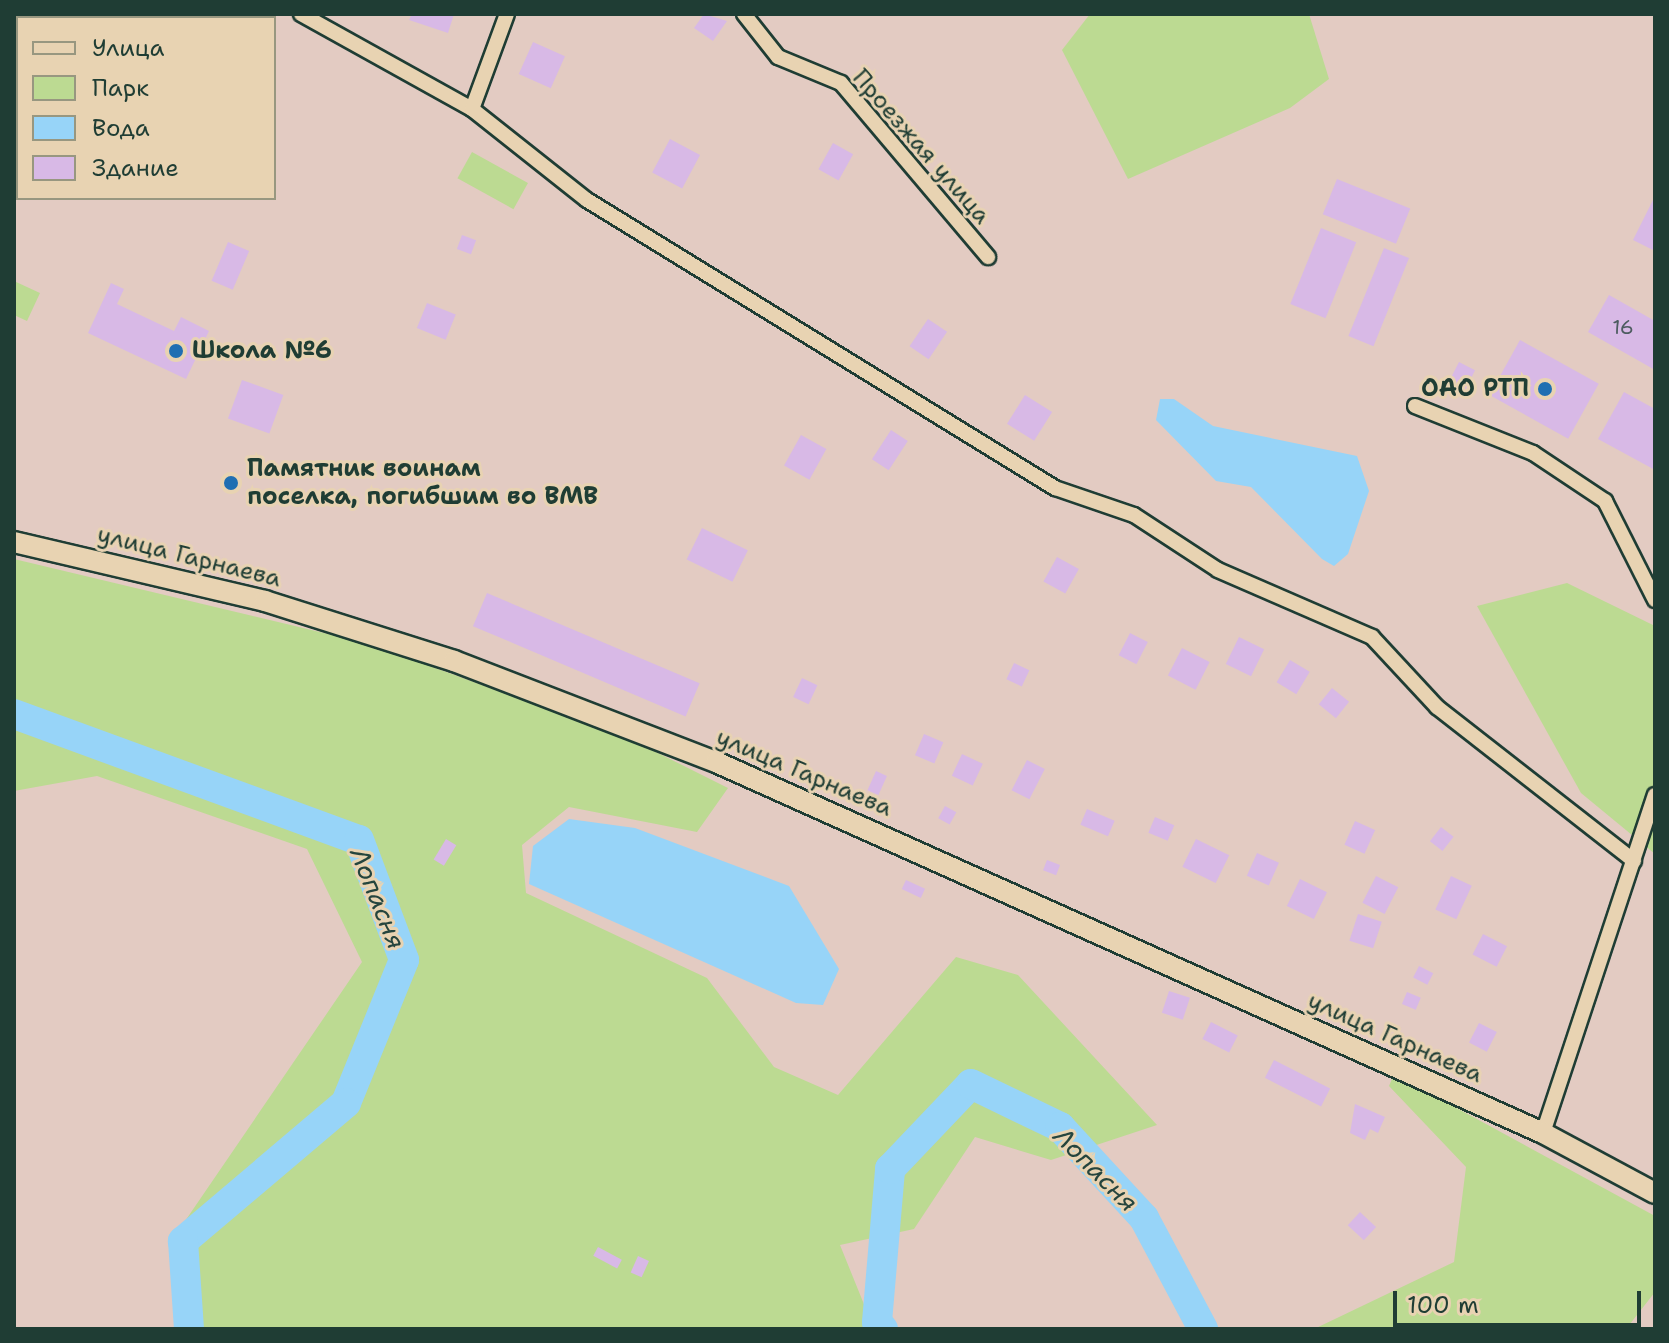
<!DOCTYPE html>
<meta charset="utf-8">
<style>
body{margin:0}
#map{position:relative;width:1669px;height:1343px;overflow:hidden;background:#e3cbc2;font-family:"Shantell Sans",sans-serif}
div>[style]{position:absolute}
.green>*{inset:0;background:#bcda92;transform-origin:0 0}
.water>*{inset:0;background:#97d4f8}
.river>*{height:30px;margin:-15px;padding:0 15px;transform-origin:15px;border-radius:15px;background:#97d4f8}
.building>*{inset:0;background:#d8b9e6;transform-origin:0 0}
.roads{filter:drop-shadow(2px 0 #1f3d34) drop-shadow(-2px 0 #1f3d34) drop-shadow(0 2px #1f3d34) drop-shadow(0 -2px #1f3d34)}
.street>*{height:14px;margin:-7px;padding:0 7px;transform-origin:7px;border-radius:7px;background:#e8d3b2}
.secondary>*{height:20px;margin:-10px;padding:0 10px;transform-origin:10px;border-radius:10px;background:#e8d3b2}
.dots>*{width:22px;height:22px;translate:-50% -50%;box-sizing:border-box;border:4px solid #e8d3b2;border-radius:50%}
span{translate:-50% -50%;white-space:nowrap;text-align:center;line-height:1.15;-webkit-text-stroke:6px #e8d3b2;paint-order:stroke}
.number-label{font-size:20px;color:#4d5c60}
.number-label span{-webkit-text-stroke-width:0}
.street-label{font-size:24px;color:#1f3d34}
.poi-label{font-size:24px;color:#1f3d34;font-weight:700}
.left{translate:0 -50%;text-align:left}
.right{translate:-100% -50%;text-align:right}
.water-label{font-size:26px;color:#25453e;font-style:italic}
.frame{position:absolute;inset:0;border:16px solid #1f3d34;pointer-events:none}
.legend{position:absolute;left:16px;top:16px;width:260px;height:184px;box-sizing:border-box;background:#e8d3b2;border:2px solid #989780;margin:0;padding:10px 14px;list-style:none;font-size:24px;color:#1f3d34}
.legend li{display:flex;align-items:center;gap:16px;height:40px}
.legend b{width:40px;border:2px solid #989780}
.scale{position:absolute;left:1393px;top:1291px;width:248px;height:36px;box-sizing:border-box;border:4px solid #1f3d34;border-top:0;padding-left:10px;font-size:24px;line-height:28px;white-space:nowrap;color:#1f3d34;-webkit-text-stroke:6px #e8d3b2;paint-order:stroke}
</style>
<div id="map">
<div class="green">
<i style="clip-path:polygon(1090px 14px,1309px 14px,1329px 79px,1290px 108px,1128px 179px,1062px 50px)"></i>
<i style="left:472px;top:152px;width:64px;height:30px;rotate:29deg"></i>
<i style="clip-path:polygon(14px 281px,40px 293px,27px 321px,14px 315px)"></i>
<i style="clip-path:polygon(14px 559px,370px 644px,632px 740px,728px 788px,697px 832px,569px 807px,522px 845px,526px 893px,707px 978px,774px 1067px,838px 1095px,956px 957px,1018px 975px,1157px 1125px,1051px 1160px,975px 1137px,914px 1229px,840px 1245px,874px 1329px,190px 1329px,183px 1224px,362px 962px,307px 849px,97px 776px,14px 791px)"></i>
<i style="clip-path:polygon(1567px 583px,1655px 626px,1655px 854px,1581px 793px,1477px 606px)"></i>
<i style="clip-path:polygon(1394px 1074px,1655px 1216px,1655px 1292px,1626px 1329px,1314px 1329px,1454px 1262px,1466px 1167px,1389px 1086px)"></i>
</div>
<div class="water">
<i style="clip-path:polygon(1160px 399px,1174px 399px,1213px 426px,1357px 456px,1369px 491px,1348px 554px,1334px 566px,1322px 559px,1251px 487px,1216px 481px,1156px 420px)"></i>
<i style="clip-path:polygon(569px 819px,635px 828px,789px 886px,839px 969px,823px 1005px,796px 1003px,529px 884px,533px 846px)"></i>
</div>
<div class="river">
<i style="left:14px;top:714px;width:367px;rotate:20.1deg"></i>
<i style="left:359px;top:840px;width:128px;rotate:69.4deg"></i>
<i style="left:404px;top:960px;width:154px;rotate:112.1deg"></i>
<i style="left:346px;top:1103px;width:214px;rotate:139.7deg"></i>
<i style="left:183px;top:1241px;width:88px;rotate:86.1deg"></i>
<i style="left:883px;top:1329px;width:9px;rotate:-131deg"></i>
<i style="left:877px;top:1322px;width:154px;rotate:-85.1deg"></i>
<i style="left:890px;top:1169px;width:117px;rotate:-46.4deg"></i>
<i style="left:971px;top:1084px;width:99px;rotate:25.8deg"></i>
<i style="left:1060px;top:1127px;width:124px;rotate:47.3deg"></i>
<i style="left:1144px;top:1218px;width:126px;rotate:62deg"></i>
</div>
<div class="building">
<i style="clip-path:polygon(412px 14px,454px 14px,448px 33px,409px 20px)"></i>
<i style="clip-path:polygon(704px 14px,727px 21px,713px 41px,694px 28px)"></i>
<i style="left:533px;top:42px;width:35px;height:35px;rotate:24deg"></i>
<i style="left:670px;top:139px;width:34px;height:38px;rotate:28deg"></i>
<i style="left:833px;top:143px;width:23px;height:30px;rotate:29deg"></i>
<i style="left:1337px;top:179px;width:79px;height:38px;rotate:22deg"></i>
<i style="clip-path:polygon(1655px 196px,1655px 251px,1633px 240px)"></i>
<i style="left:1321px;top:228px;width:38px;height:82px;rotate:22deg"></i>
<i style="left:462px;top:235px;width:15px;height:15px;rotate:20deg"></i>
<i style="left:228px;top:242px;width:23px;height:42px;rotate:23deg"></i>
<i style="left:1384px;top:248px;width:27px;height:95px;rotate:22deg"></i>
<i style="clip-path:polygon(111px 283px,124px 289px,117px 304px,174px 331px,181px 317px,209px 331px,186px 379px,88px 333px)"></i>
<i style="clip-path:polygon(1609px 295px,1655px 321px,1655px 370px,1588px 332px)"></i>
<i style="left:427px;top:303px;width:31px;height:27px;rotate:22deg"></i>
<i style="left:928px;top:319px;width:23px;height:33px;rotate:34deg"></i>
<i style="left:1520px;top:340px;width:90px;height:63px;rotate:29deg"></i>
<i style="left:1459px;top:362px;width:18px;height:29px;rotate:27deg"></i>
<i style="left:242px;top:380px;width:44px;height:41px;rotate:20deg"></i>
<i style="clip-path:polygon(1624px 392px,1655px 409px,1655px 470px,1598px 439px)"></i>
<i style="left:1025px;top:395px;width:32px;height:34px;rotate:32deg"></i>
<i style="left:891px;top:430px;width:20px;height:35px;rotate:33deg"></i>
<i style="left:801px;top:435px;width:29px;height:35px;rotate:29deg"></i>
<i style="left:702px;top:528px;width:51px;height:35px;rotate:26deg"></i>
<i style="left:1057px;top:557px;width:25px;height:28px;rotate:29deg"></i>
<i style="left:487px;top:593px;width:231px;height:36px;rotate:23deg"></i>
<i style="left:1130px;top:633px;width:20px;height:25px;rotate:27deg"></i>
<i style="left:1239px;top:637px;width:28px;height:30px;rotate:26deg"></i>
<i style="left:1182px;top:648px;width:31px;height:31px;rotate:27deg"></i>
<i style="left:1290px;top:660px;width:23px;height:26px;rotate:31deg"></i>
<i style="left:1014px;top:663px;width:17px;height:18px;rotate:25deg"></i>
<i style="left:802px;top:678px;width:17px;height:21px;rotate:25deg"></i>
<i style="left:1332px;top:688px;width:22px;height:21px;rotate:39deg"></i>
<i style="left:924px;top:734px;width:21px;height:23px;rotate:23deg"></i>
<i style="left:962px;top:754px;width:23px;height:24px;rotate:25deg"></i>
<i style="left:1027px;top:760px;width:20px;height:34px;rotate:27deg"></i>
<i style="left:876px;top:771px;width:12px;height:21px;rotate:24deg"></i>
<i style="left:945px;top:806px;width:13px;height:14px;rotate:29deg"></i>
<i style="left:1087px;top:809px;width:30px;height:17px;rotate:23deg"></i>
<i style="left:1155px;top:817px;width:21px;height:17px;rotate:23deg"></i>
<i style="left:1355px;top:821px;width:22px;height:26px;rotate:24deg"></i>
<i style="left:1441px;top:827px;width:16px;height:18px;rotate:38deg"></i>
<i style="left:446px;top:839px;width:12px;height:24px;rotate:31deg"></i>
<i style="left:1196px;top:839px;width:37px;height:31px;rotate:26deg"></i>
<i style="left:1257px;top:853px;width:24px;height:25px;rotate:24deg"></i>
<i style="left:1047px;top:860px;width:14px;height:11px;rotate:21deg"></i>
<i style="left:1376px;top:876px;width:25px;height:30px;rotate:27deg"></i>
<i style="left:1451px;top:876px;width:23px;height:37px;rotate:25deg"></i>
<i style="left:1300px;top:879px;width:30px;height:30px;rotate:26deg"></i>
<i style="left:906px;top:880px;width:21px;height:10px;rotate:25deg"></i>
<i style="left:1358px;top:914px;width:25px;height:28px;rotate:18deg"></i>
<i style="left:1483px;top:934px;width:27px;height:23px;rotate:27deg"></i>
<i style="left:1419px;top:966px;width:16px;height:13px;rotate:27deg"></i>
<i style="left:1169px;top:991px;width:22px;height:23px;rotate:18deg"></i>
<i style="left:1407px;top:992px;width:15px;height:13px;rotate:23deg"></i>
<i style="left:1211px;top:1022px;width:30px;height:19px;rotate:27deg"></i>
<i style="left:1479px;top:1023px;width:20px;height:22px;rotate:27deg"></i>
<i style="left:1274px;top:1060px;width:63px;height:20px;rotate:27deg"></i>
<i style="clip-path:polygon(1355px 1104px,1385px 1117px,1378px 1133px,1370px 1129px,1365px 1140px,1350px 1133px)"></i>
<i style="left:1360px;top:1212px;width:22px;height:18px;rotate:43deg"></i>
<i style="left:598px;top:1247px;width:27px;height:10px;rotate:28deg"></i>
<i style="left:638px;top:1256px;width:12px;height:18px;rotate:24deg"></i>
</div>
<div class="roads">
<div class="street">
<i style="left:301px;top:14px;width:196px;rotate:29.1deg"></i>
<i style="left:472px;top:109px;width:147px;rotate:38.4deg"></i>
<i style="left:587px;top:200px;width:550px;rotate:31.61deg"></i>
<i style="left:1055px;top:488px;width:83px;rotate:18.9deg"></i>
<i style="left:1134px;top:515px;width:100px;rotate:33.2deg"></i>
<i style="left:1218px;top:570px;width:168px;rotate:23.5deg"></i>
<i style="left:1372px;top:637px;width:96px;rotate:47.1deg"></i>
<i style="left:1437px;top:707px;width:250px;rotate:38deg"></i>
<i style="left:744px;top:14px;width:55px;rotate:51.7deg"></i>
<i style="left:778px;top:57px;width:68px;rotate:22.4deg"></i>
<i style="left:841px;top:83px;width:228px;rotate:49.8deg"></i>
<i style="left:472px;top:109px;width:101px;rotate:-69.8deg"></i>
<i style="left:1415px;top:406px;width:127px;rotate:21.7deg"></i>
<i style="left:1533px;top:453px;width:87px;rotate:33.7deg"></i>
<i style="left:1605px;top:501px;width:111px;rotate:63.2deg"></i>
<i style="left:1543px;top:1133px;width:356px;rotate:-71.7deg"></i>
</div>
<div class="secondary">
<i style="left:14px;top:542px;width:258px;rotate:13.2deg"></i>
<i style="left:265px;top:601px;width:198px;rotate:17.6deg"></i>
<i style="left:454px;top:661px;width:281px;rotate:21.1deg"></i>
<i style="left:716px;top:762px;width:906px;rotate:24.16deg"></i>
<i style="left:1543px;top:1133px;width:127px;rotate:28.2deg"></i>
</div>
</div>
<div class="dots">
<i style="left:176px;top:351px;background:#1f6fb2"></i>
<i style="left:1545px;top:389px;background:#1f6fb2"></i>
<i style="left:231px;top:483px;background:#1f6fb2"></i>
</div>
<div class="number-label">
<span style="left:1623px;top:327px">16</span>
</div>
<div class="street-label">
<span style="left:921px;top:147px;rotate:49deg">Проезжая улица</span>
<span style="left:189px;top:557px;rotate:14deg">улица Гарнаева</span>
<span style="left:804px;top:773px;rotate:23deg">улица Гарнаева</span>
<span style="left:1395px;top:1038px;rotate:24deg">улица Гарнаева</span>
</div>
<div class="poi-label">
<span class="left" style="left:192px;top:351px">Школа №6</span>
<span class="right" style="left:1529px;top:389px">ОАО РТП</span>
<span class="left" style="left:247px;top:483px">Памятник воинам<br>поселка, погибшим во ВМВ</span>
</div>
<div class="water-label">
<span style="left:378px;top:898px;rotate:68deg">Лопасня</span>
<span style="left:1096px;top:1169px;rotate:45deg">Лопасня</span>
</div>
<div class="frame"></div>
<ul class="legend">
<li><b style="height:10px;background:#e8d3b2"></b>Улица</li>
<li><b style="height:22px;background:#bcda92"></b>Парк</li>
<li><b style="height:22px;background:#97d4f8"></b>Вода</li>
<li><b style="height:22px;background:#d8b9e6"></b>Здание</li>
</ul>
<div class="scale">100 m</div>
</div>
